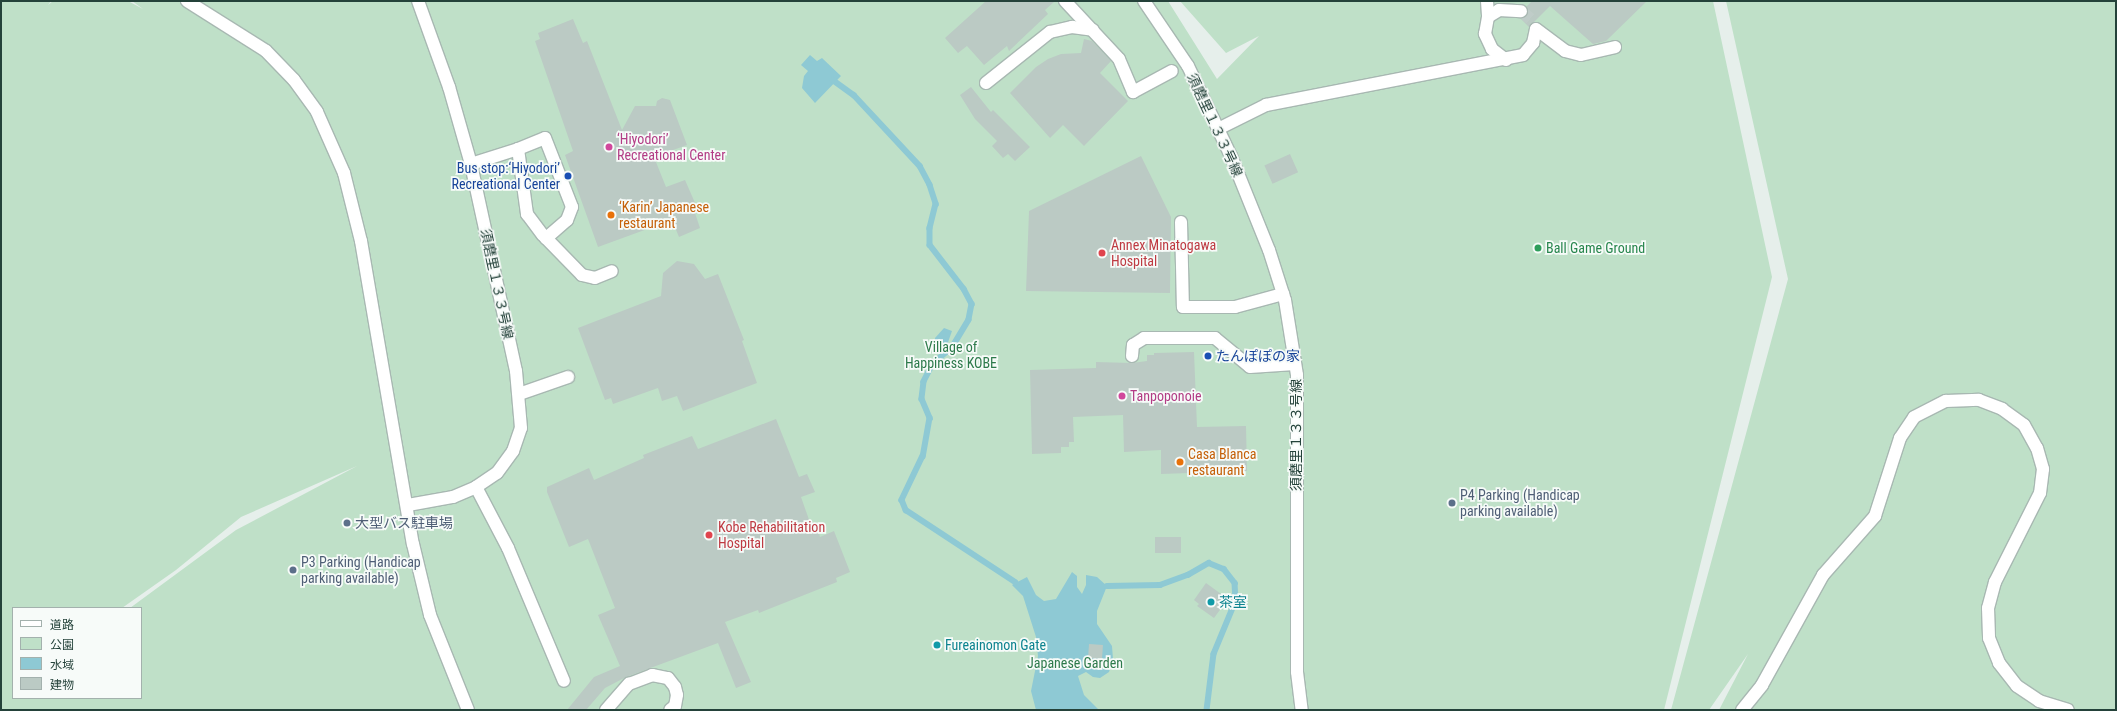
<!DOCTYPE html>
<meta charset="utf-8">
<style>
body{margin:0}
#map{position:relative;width:2117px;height:711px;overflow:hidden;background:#e6efeb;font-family:"Roboto Condensed","Noto Sans JP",sans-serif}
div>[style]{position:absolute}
.green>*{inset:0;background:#bfe0c8}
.water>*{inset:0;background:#8ec9d4}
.stream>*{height:5.5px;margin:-2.75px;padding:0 2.75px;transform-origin:2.75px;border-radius:2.75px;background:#8ec9d4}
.building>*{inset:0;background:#bbcac4;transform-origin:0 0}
.minor-tunnel>*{height:12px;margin-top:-6px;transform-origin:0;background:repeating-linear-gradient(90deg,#bfccc8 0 12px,transparent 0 18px)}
.roads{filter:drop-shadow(1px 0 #a8b8b2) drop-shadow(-1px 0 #a8b8b2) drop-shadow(0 1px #a8b8b2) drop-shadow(0 -1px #a8b8b2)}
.minor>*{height:12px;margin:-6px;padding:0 6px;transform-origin:6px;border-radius:6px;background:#fff}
.dots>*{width:11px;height:11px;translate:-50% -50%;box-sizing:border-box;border:2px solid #f7fbf9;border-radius:50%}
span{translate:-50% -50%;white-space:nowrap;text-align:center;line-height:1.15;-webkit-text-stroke:3.5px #f7fbf9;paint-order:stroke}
.street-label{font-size:14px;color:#24423a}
.hotel-label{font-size:14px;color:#b23c85}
.left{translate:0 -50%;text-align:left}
.transit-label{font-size:14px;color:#164399}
.right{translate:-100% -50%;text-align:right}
.food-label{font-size:14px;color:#c56008}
.health-label{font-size:14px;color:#be3a42}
.leisure-label{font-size:14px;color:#27864d}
.park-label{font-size:14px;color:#2d7a4b}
.service-label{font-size:14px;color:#4e5e75}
.culture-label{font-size:14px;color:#0d838f}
.frame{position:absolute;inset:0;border:2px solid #24423a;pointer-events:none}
.legend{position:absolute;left:12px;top:607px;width:130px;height:92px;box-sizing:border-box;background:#f7fbf9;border:1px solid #a3b1ad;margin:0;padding:5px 7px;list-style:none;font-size:12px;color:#24423a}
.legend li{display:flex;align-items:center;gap:8px;height:20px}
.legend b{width:20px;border:1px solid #a3b1ad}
</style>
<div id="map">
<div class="green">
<i style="clip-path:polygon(evenodd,1px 1px,51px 1px,48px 5px,53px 1px,128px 1px,143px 9px,132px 1px,1168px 1px,1217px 79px,1259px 36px,1226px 53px,1180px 1px,1713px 1px,1772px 277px,1664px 710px,1px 710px,1px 1px,357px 466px,236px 530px,130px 608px,141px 608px,141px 698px,13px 698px,13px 608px,122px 608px,176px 570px,241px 517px,357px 466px)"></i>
<i style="clip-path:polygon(1726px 1px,2116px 1px,2116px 710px,1719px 710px,1748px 654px,1709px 710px,1671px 710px,1788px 279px)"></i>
</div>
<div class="water">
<i style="clip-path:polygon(810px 55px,817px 61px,822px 58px,841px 76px,815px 103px,802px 88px,804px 76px,808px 71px,801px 65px)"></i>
<i style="clip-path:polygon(944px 328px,952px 331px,946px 348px,941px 350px,935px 345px,935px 338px)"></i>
<i style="clip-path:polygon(1072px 572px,1077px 576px,1077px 587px,1082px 594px,1086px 585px,1086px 575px,1097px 577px,1107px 586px,1097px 611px,1097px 624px,1112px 646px,1113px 659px,1109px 672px,1100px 678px,1093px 677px,1086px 672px,1078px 676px,1084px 695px,1099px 710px,1036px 710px,1031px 691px,1038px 656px,1036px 637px,1023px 596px,1012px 585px,1027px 577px,1036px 595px,1044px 601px,1056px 599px)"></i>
</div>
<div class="stream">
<i style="left:833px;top:80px;width:26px;rotate:36deg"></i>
<i style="left:854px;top:95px;width:97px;rotate:47.1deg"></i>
<i style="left:920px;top:166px;width:21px;rotate:62deg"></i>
<i style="left:930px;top:185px;width:20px;rotate:72deg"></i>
<i style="left:936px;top:204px;width:25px;rotate:104deg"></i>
<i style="left:930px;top:228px;width:17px;rotate:90deg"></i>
<i style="left:930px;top:245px;width:56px;rotate:52.3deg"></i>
<i style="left:964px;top:289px;width:17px;rotate:62deg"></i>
<i style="left:972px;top:304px;width:16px;rotate:101deg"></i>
<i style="left:969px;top:320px;width:33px;rotate:121deg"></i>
<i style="left:952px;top:348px;width:25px;rotate:140deg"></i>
<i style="left:933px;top:364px;width:20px;rotate:117deg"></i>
<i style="left:924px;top:382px;width:17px;rotate:97deg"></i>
<i style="left:922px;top:399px;width:21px;rotate:67deg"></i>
<i style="left:930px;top:418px;width:39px;rotate:100deg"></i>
<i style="left:923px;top:456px;width:49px;rotate:115.5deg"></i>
<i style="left:902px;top:500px;width:11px;rotate:68deg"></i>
<i style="left:906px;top:510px;width:131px;rotate:33.4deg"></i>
<i style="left:1107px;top:586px;width:53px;rotate:-1.1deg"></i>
<i style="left:1160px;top:585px;width:30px;rotate:-20deg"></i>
<i style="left:1188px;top:575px;width:24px;rotate:-30deg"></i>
<i style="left:1209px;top:563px;width:16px;rotate:22deg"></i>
<i style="left:1224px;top:569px;width:18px;rotate:52deg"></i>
<i style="left:1235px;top:583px;width:18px;rotate:87deg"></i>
<i style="left:1236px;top:601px;width:57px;rotate:112.5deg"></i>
<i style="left:1214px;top:654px;width:56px;rotate:97.1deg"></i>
</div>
<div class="building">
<i style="clip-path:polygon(986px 1px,1055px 1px,1045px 10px,1048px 14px,1009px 51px,1007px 46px,984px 65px,967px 46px,958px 53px,945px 38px)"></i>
<i style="clip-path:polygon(1532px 1px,1647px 1px,1606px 41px,1593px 44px,1550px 6px,1529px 27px,1520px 18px,1527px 15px,1527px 6px)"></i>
<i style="clip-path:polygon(573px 19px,583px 43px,587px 41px,622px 130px,635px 106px,656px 106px,657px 101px,662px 98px,670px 100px,687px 145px,654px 157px,666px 187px,685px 180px,699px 212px,695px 213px,700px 228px,679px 237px,672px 220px,598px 247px,565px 155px,573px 151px,535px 41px,540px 39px,538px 33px)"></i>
<i style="clip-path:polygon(1084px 39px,1092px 41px,1111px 61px,1100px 73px,1128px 101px,1084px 146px,1063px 125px,1050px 138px,1010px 93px,1036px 67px,1048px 59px,1061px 54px,1081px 53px)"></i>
<i style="clip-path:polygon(971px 87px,991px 112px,993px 110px,1030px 147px,1015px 161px,1008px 154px,1003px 158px,992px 146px,997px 141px,975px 119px,960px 95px)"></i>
<i style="left:1290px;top:154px;width:20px;height:28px;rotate:66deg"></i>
<i style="clip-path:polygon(1141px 156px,1171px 217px,1170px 293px,1026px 291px,1029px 211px)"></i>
<i style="clip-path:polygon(677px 261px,694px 264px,705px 279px,718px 274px,744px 340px,742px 341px,757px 383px,683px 411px,677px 396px,662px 401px,658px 388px,613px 404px,611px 398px,605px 400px,578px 328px,661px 296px,663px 273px)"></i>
<i style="clip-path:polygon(1194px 352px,1197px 427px,1246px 426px,1247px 471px,1161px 474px,1161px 450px,1124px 452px,1123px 415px,1073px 417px,1074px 442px,1069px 442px,1069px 447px,1061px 447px,1061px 453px,1032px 454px,1030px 370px,1096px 368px,1096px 362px,1132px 363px,1147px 361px,1147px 355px,1154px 355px,1154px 353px)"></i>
<i style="clip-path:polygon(776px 419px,799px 477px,807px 474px,815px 492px,801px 497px,813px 531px,818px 530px,820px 537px,834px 531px,850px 572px,836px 578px,837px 582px,759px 613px,758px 610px,725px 622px,751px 682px,736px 688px,718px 643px,626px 677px,605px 688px,586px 710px,567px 710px,594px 677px,620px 666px,598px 615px,615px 608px,588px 539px,569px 547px,547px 492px,547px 487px,589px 468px,594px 480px,644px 458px,643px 455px,692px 436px,698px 449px)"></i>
<i style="left:1181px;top:537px;width:16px;height:26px;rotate:90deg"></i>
<i style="clip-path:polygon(1206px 583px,1228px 599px,1214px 618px,1197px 606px,1199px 604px,1194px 600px)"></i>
<i style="left:1089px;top:644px;width:14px;height:14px;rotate:4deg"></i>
</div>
<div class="minor-tunnel">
<i style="left:1521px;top:11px;width:17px;rotate:40deg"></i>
</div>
<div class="roads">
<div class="minor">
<i style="left:187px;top:1px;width:93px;rotate:32.3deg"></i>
<i style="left:266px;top:51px;width:40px;rotate:46deg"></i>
<i style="left:294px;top:80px;width:39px;rotate:54deg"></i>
<i style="left:317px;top:112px;width:67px;rotate:66.1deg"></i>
<i style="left:344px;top:173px;width:70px;rotate:76deg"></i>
<i style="left:361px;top:241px;width:307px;rotate:80.3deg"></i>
<i style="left:413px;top:544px;width:73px;rotate:76.5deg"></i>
<i style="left:430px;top:615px;width:102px;rotate:68.2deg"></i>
<i style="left:1065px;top:1px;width:79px;rotate:47deg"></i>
<i style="left:1119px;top:59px;width:36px;rotate:67deg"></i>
<i style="left:1133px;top:92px;width:44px;rotate:-28.3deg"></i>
<i style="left:1144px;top:1px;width:78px;rotate:55.9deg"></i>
<i style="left:1188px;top:66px;width:100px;rotate:64.5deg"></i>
<i style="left:1231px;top:156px;width:101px;rotate:68deg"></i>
<i style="left:1269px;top:250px;width:52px;rotate:72.3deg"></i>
<i style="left:1285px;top:300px;width:76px;rotate:80.9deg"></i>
<i style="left:1297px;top:375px;width:297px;rotate:90deg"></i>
<i style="left:1297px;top:672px;width:38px;rotate:83deg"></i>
<i style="left:1487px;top:1px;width:16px;rotate:86deg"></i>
<i style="left:1506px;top:60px;width:18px;rotate:-142deg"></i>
<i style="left:1492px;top:49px;width:17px;rotate:-115deg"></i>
<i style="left:1485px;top:34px;width:17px;rotate:-80deg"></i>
<i style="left:1488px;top:17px;width:13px;rotate:-32deg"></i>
<i style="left:1499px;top:10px;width:22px;rotate:3deg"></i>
<i style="left:986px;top:83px;width:82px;rotate:-38.6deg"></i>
<i style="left:1050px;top:32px;width:23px;rotate:-13deg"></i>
<i style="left:1072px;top:27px;width:21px;rotate:8deg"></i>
<i style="left:1218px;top:129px;width:54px;rotate:-26.6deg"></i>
<i style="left:1266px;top:105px;width:262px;rotate:-11deg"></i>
<i style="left:1523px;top:55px;width:16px;rotate:-50deg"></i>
<i style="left:1533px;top:43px;width:14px;rotate:-78deg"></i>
<i style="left:1536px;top:29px;width:36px;rotate:37deg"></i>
<i style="left:1565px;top:51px;width:16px;rotate:14deg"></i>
<i style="left:1581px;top:55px;width:35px;rotate:-13deg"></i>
<i style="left:518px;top:149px;width:29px;rotate:-22deg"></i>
<i style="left:545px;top:138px;width:74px;rotate:68.6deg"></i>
<i style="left:572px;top:207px;width:14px;rotate:111deg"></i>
<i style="left:567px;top:220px;width:28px;rotate:139deg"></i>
<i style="left:471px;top:164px;width:49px;rotate:-17.7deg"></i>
<i style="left:518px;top:149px;width:66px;rotate:82.1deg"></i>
<i style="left:527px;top:214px;width:26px;rotate:53deg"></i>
<i style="left:543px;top:235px;width:56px;rotate:45.7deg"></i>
<i style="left:582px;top:275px;width:13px;rotate:13deg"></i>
<i style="left:595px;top:278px;width:18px;rotate:-22deg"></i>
<i style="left:1181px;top:222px;width:85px;rotate:88.7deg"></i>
<i style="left:1183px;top:307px;width:52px"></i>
<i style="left:1235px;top:307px;width:50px;rotate:-15.2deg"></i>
<i style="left:1132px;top:356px;width:11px;rotate:-85deg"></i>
<i style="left:1133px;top:345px;width:13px;rotate:-32deg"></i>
<i style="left:1144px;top:338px;width:71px"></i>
<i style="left:1215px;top:338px;width:45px;rotate:39.6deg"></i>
<i style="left:1250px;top:367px;width:45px;rotate:-3.8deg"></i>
<i style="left:519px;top:394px;width:52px;rotate:-19.1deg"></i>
<i style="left:476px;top:487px;width:69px;rotate:62.3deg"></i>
<i style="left:508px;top:548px;width:144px;rotate:67.2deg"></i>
<i style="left:408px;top:505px;width:46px;rotate:-10.1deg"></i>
<i style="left:453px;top:497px;width:25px;rotate:-23deg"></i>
<i style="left:476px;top:487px;width:25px;rotate:-34deg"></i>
<i style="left:497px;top:473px;width:27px;rotate:-54deg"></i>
<i style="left:513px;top:451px;width:24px;rotate:-71deg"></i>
<i style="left:521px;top:428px;width:57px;rotate:-95deg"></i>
<i style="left:516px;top:371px;width:212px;rotate:-102.3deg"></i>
<i style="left:471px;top:164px;width:80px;rotate:-105.9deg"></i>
<i style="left:449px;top:87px;width:91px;rotate:-109.8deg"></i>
<i style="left:606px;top:710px;width:35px;rotate:-49deg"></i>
<i style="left:629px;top:684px;width:25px;rotate:-21deg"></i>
<i style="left:652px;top:675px;width:16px;rotate:11deg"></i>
<i style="left:668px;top:678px;width:11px;rotate:52deg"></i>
<i style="left:675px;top:687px;width:8px;rotate:76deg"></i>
<i style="left:677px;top:695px;width:11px;rotate:100deg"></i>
<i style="left:675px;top:706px;width:6px;rotate:141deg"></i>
<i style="left:1742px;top:710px;width:32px;rotate:-51deg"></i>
<i style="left:1762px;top:685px;width:126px;rotate:-61deg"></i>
<i style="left:1823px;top:575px;width:79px;rotate:-48.6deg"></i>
<i style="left:1875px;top:516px;width:82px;rotate:-72.2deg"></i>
<i style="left:1900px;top:438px;width:25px;rotate:-56deg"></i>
<i style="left:1914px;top:417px;width:36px;rotate:-27deg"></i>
<i style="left:1946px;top:401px;width:33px;rotate:-2deg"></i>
<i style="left:1979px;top:400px;width:25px;rotate:21deg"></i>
<i style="left:2002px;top:409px;width:27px;rotate:36deg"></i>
<i style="left:2024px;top:425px;width:26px;rotate:61deg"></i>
<i style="left:2037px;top:448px;width:22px;rotate:74deg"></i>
<i style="left:2043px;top:469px;width:24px;rotate:97deg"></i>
<i style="left:2040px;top:493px;width:100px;rotate:116.8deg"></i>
<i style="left:1995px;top:582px;width:27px;rotate:105deg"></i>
<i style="left:1988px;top:608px;width:30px;rotate:88deg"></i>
<i style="left:1989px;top:638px;width:27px;rotate:68deg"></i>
<i style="left:1999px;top:663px;width:29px;rotate:52deg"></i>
<i style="left:2017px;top:686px;width:27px;rotate:34deg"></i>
<i style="left:2039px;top:701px;width:30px;rotate:17deg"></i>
</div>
</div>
<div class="dots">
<i style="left:609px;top:147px;background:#d1479c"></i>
<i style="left:568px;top:176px;background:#1a4fb4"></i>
<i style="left:611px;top:215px;background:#e8710a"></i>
<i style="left:1538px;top:248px;background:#2e9e5b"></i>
<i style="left:1102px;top:253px;background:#e0444e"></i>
<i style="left:1208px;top:356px;background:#1a4fb4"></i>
<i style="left:1122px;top:396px;background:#d1479c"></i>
<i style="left:1180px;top:462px;background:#e8710a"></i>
<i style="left:1452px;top:503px;background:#5c6f8a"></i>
<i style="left:347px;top:523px;background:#5c6f8a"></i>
<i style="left:709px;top:535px;background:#e0444e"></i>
<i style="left:293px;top:570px;background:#5c6f8a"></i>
<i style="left:1211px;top:602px;background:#0f9aa8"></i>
<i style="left:937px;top:645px;background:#0f9aa8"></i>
</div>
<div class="street-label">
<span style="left:1215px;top:125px;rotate:65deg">須磨里１３３号線</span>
<span style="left:497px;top:284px;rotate:78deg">須磨里１３３号線</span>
<span style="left:1296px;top:435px;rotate:-90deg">須磨里１３３号線</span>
</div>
<div class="hotel-label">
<span class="left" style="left:617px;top:147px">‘Hiyodori’<br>Recreational Center</span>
<span class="left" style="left:1130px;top:396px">Tanpoponoie</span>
</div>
<div class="transit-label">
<span class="right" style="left:560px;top:176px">Bus stop:‘Hiyodori’<br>Recreational Center</span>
<span class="left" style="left:1216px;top:356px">たんぽぽの家</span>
</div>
<div class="food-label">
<span class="left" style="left:619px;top:215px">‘Karin’ Japanese<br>restaurant</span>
<span class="left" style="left:1188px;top:462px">Casa Blanca<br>restaurant</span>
</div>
<div class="health-label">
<span class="left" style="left:1111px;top:253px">Annex Minatogawa<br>Hospital</span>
<span class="left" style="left:718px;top:535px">Kobe Rehabilitation<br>Hospital</span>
</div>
<div class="leisure-label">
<span class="left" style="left:1546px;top:248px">Ball Game Ground</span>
</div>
<div class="park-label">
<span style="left:951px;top:355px">Village of<br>Happiness KOBE</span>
<span style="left:1075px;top:663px">Japanese Garden</span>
</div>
<div class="service-label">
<span class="left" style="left:1460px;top:503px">P4 Parking (Handicap<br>parking available)</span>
<span class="left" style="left:355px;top:523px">大型バス駐車場</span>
<span class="left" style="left:301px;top:570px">P3 Parking (Handicap<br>parking available)</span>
</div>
<div class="culture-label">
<span class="left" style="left:1219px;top:602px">茶室</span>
<span class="left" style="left:945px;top:645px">Fureainomon Gate</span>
</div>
<div class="frame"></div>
<ul class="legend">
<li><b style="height:5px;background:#fff"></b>道路</li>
<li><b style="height:11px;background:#bfe0c8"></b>公園</li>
<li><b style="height:11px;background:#8ec9d4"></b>水域</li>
<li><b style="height:11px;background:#bbcac4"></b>建物</li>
</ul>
</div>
